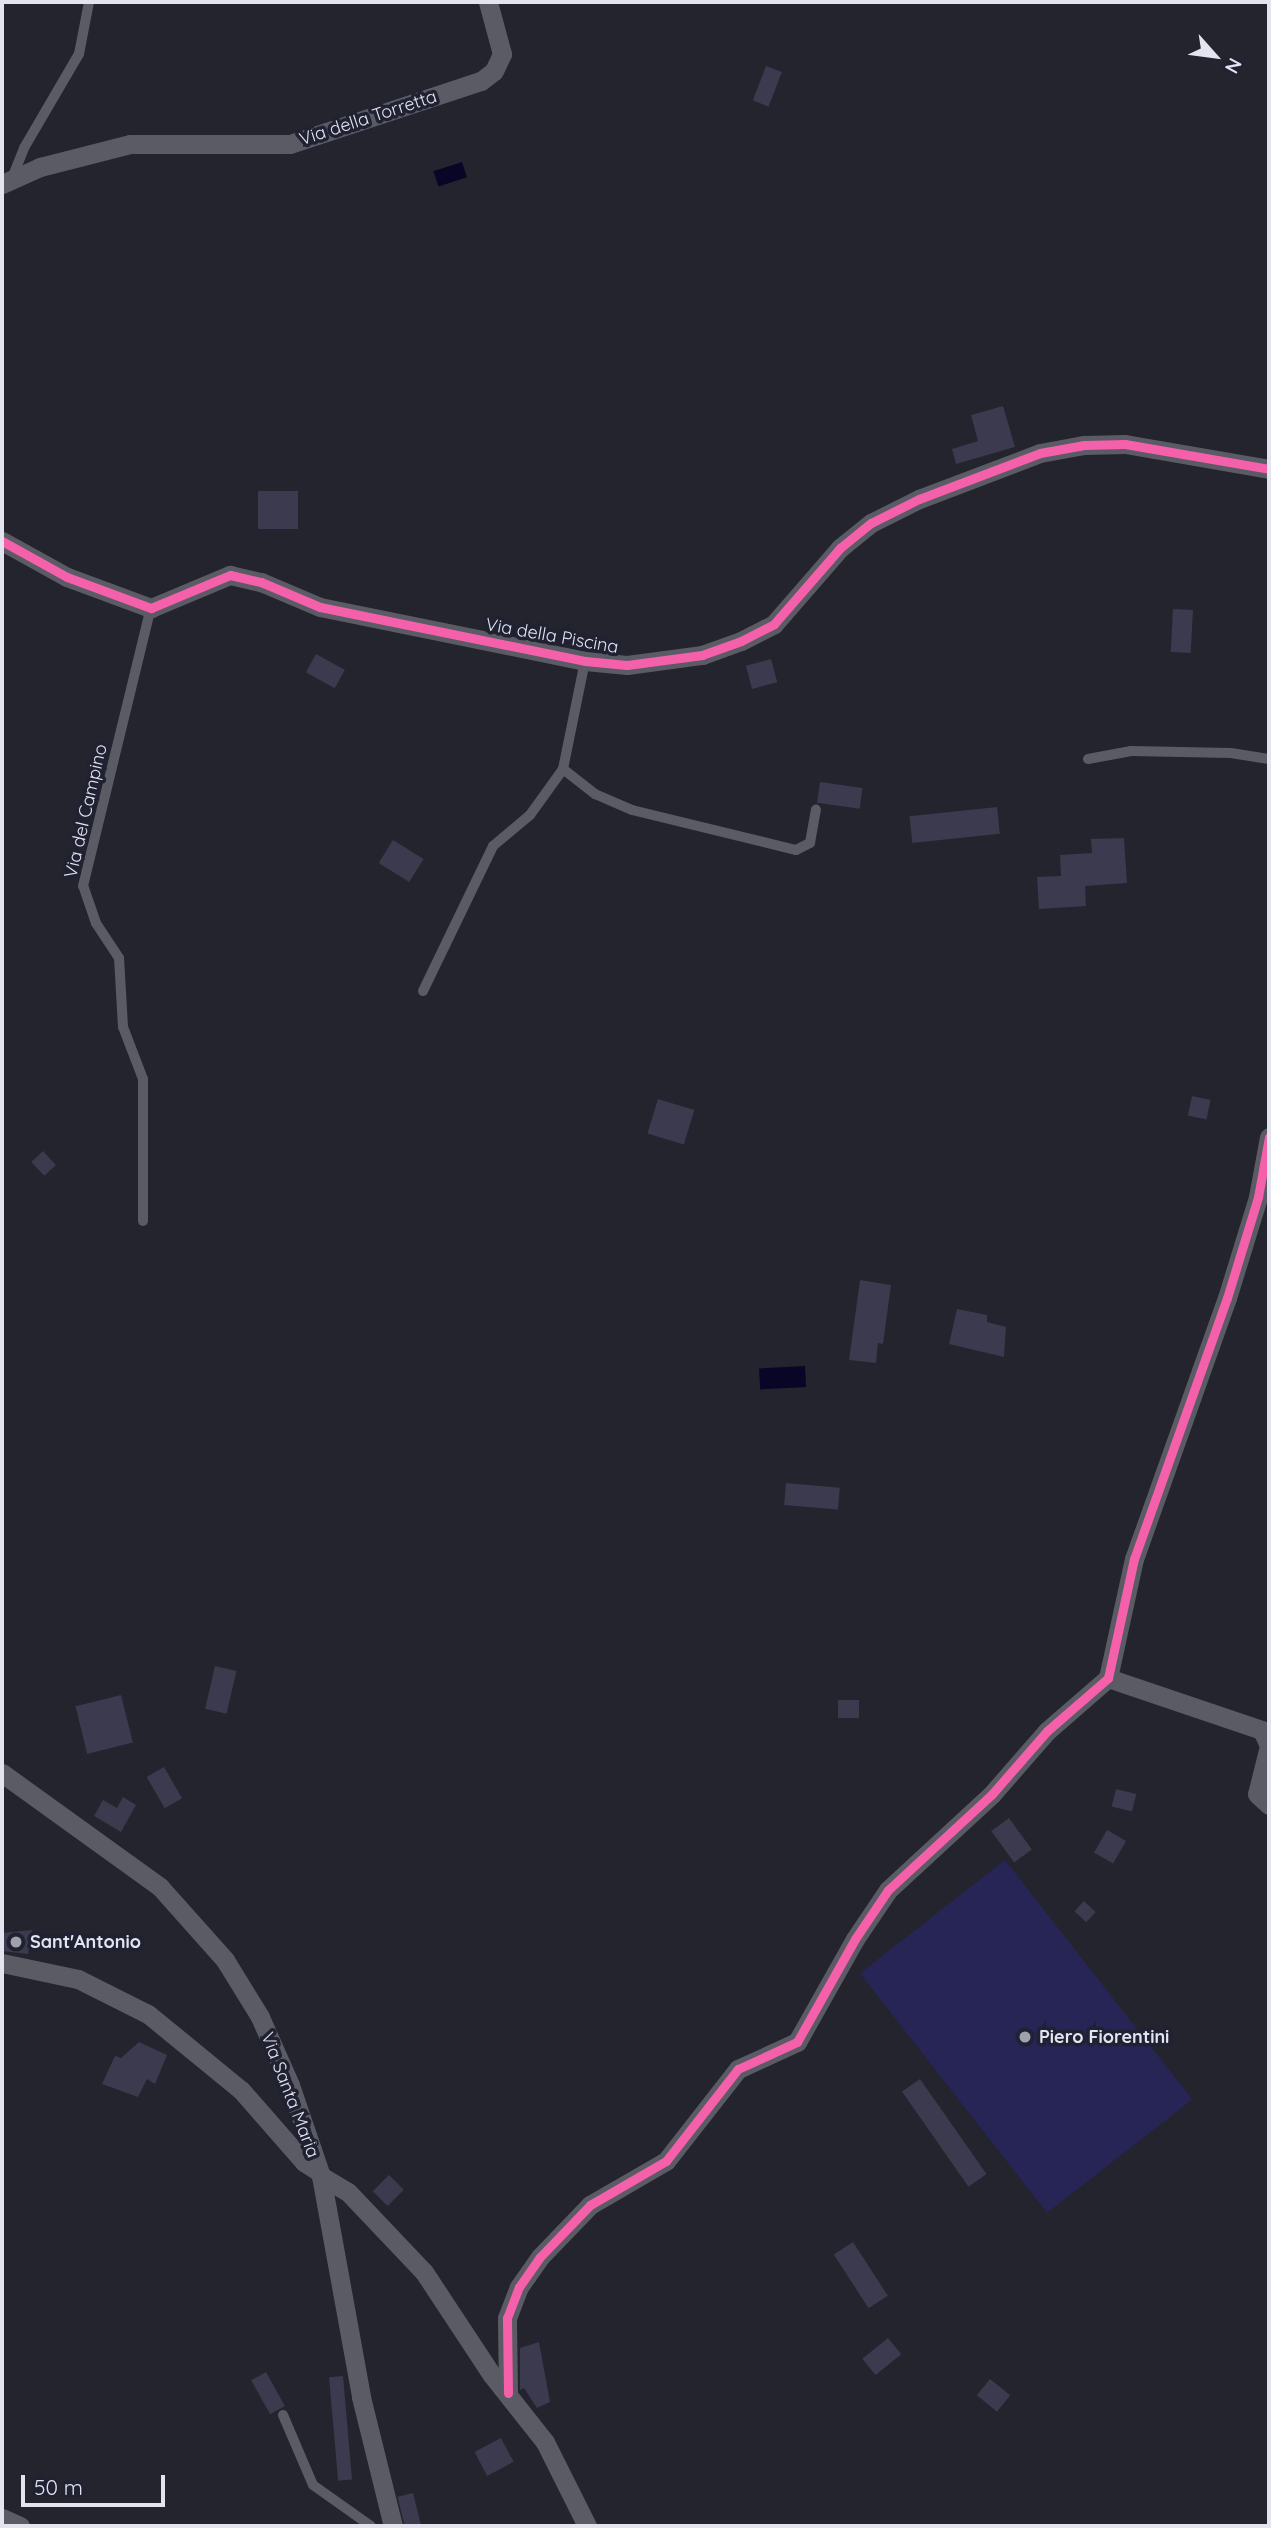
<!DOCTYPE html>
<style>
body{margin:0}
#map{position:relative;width:1271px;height:2528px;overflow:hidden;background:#24242e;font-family:Quicksand,sans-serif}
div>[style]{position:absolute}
.green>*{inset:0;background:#272555;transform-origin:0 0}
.water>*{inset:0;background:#090527;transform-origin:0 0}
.building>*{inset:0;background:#3b3a4e;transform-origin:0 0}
.service>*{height:10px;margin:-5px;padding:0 5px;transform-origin:5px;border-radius:5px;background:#5a5b64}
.minor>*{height:19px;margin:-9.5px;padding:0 9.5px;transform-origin:9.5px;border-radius:9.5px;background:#5a5b64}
.cycleway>*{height:9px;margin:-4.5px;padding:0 4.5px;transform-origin:4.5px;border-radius:4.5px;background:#f560ab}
.dots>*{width:19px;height:19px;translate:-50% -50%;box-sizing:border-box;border:4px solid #202132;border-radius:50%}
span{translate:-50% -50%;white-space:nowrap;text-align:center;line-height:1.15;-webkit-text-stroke:7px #202132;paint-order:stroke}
.street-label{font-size:18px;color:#e3e4f0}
.poi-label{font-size:18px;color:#e3e4f0;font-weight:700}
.left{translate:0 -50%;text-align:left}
.frame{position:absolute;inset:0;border:4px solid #e3e4f0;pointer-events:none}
.north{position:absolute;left:1180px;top:21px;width:70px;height:70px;-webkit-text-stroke:5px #202132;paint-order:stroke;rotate:118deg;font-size:19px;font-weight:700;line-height:28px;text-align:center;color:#e3e4f0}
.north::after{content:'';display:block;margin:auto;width:24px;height:32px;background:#e3e4f0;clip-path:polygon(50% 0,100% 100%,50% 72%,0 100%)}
.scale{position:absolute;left:21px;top:2475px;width:144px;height:32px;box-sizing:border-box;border:4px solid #e3e4f0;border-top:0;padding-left:9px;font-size:21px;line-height:24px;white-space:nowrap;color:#e3e4f0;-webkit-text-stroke:5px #202132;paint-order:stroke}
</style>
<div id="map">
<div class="green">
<i style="left:1005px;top:1860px;width:304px;height:184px;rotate:52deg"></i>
</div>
<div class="water">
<i style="left:462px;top:162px;width:16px;height:30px;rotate:72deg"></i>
<i style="left:805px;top:1366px;width:21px;height:46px;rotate:87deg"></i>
</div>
<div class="building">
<i style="left:766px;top:66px;width:17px;height:37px;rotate:21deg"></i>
<i style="clip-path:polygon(1003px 406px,1015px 447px,956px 464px,952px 449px,978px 441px,971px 415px)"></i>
<i style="left:298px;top:491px;width:38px;height:40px;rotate:90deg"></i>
<i style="left:1173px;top:609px;width:20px;height:43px;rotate:3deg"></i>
<i style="left:316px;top:654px;width:33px;height:21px;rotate:29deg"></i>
<i style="left:771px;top:659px;width:24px;height:26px;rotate:75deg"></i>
<i style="left:820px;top:782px;width:43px;height:21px;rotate:8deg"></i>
<i style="left:997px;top:807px;width:27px;height:88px;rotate:84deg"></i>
<i style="clip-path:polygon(1124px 838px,1127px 883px,1085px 886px,1086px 906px,1039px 909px,1037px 877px,1061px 876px,1060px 855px,1092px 853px,1091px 839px)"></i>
<i style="left:393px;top:840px;width:36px;height:27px;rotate:32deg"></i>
<i style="left:1192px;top:1096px;width:19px;height:20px;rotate:12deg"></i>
<i style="left:658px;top:1099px;width:38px;height:36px;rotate:17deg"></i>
<i style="left:43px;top:1151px;width:19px;height:16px;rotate:47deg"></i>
<i style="clip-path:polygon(860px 1280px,891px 1285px,883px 1344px,878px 1343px,876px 1363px,849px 1360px)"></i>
<i style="clip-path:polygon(957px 1309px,987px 1315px,987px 1322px,1006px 1327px,1004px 1357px,949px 1344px)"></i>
<i style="left:786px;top:1483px;width:54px;height:22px;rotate:5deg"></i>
<i style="left:215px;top:1666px;width:22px;height:44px;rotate:13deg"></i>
<i style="left:121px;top:1695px;width:49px;height:47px;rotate:76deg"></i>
<i style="left:838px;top:1700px;width:21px;height:18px"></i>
<i style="left:164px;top:1767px;width:36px;height:20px;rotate:60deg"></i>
<i style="left:1116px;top:1789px;width:21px;height:18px;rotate:14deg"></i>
<i style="clip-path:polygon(123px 1797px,136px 1805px,121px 1832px,94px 1816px,103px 1800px,117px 1808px)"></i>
<i style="left:1009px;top:1818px;width:39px;height:22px;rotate:54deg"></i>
<i style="left:1107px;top:1830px;width:22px;height:26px;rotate:30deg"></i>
<i style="left:1084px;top:1901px;width:16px;height:14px;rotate:43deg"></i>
<i style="clip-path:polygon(32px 1930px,28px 1954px,2px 1951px,2px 1933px)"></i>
<i style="clip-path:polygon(139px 2042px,167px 2055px,155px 2084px,147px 2079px,138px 2097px,102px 2084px,115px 2056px,121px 2058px)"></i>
<i style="left:920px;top:2079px;width:116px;height:22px;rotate:55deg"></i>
<i style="left:389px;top:2175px;width:21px;height:23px;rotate:45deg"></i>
<i style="left:853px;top:2242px;width:64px;height:23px;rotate:57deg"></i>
<i style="left:888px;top:2338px;width:21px;height:33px;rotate:51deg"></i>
<i style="clip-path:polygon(539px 2342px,550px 2402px,537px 2408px,524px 2388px,520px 2390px,520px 2348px)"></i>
<i style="left:266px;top:2372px;width:39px;height:17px;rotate:61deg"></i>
<i style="left:343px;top:2376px;width:104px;height:14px;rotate:85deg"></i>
<i style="left:990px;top:2379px;width:26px;height:21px;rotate:39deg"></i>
<i style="left:501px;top:2438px;width:27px;height:30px;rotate:62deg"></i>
<i style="left:413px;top:2493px;width:34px;height:16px;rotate:76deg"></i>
</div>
<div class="service">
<i style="left:12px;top:178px;width:32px;rotate:-68deg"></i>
<i style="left:24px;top:148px;width:109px;rotate:-59.7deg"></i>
<i style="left:79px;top:54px;width:53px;rotate:-79.1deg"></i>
<i style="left:1088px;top:759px;width:44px;rotate:-10.5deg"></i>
<i style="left:1131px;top:751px;width:100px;rotate:1.1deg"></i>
<i style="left:1231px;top:753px;width:38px;rotate:9deg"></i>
<i style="left:563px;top:769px;width:41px;rotate:38deg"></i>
<i style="left:595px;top:794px;width:40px;rotate:23.4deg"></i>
<i style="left:632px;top:810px;width:169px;rotate:13.7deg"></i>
<i style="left:796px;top:850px;width:16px;rotate:-27deg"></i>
<i style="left:810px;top:843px;width:34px;rotate:-80deg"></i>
<i style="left:423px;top:991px;width:161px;rotate:-64.2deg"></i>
<i style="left:493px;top:846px;width:48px;rotate:-40deg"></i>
<i style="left:530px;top:815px;width:57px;rotate:-54.3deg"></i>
<i style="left:563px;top:769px;width:110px;rotate:-78.5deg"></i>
<i style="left:143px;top:1221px;width:142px;rotate:-90deg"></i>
<i style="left:143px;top:1079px;width:56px;rotate:-111deg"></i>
<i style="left:123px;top:1027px;width:69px;rotate:-93.3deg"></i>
<i style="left:119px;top:958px;width:42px;rotate:-123.3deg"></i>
<i style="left:96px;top:923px;width:39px;rotate:-109deg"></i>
<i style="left:83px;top:886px;width:286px;rotate:-76.3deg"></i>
<i style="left:283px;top:2415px;width:76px;rotate:66.8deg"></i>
<i style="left:313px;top:2485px;width:71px;rotate:35.3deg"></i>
</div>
<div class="minor">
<i style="left:2px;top:184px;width:42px;rotate:-24.1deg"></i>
<i style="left:40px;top:167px;width:93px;rotate:-14.3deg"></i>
<i style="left:130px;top:144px;width:160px"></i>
<i style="left:290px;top:144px;width:201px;rotate:-18.3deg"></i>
<i style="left:481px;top:81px;width:16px;rotate:-38deg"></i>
<i style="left:494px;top:71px;width:19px;rotate:-65deg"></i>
<i style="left:502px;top:54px;width:54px;rotate:-105.1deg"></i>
<i style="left:2px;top:541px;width:74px;rotate:29deg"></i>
<i style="left:67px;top:577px;width:90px;rotate:20.3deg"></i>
<i style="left:151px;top:608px;width:86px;rotate:-22.7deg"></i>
<i style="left:230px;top:575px;width:32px;rotate:13deg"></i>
<i style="left:261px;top:582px;width:64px;rotate:23deg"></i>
<i style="left:320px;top:607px;width:270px;rotate:11.5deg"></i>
<i style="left:585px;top:661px;width:42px;rotate:5.4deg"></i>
<i style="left:627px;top:665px;width:76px;rotate:-7.6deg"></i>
<i style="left:702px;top:655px;width:41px;rotate:-19.7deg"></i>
<i style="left:741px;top:641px;width:37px;rotate:-27deg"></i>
<i style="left:774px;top:624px;width:101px;rotate:-49deg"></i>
<i style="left:840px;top:548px;width:40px;rotate:-39deg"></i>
<i style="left:871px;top:523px;width:54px;rotate:-26.6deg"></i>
<i style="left:919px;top:499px;width:129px;rotate:-20.8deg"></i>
<i style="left:1040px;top:453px;width:45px;rotate:-10.3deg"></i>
<i style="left:1084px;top:445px;width:41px;rotate:-1.4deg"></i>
<i style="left:1125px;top:444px;width:146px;rotate:9.8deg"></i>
<i style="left:1108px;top:1678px;width:163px;rotate:18.7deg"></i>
<i style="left:1262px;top:1730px;width:17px;rotate:66deg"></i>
<i style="left:1269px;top:1746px;width:49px;rotate:104deg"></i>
<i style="left:1257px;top:1794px;width:16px;rotate:43deg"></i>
<i style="left:2px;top:1773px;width:195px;rotate:35.8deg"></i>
<i style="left:160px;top:1887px;width:98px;rotate:48.3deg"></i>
<i style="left:225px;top:1960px;width:67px;rotate:58.4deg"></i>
<i style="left:260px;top:2017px;width:74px;rotate:66.2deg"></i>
<i style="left:290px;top:2085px;width:96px;rotate:71.2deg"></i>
<i style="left:321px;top:2176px;width:225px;rotate:79.7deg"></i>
<i style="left:361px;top:2397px;width:133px;rotate:76.1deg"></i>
<i style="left:2px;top:1963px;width:78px;rotate:11.9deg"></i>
<i style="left:78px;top:1979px;width:78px;rotate:26.6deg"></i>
<i style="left:148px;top:2014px;width:120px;rotate:39.3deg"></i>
<i style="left:241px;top:2090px;width:96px;rotate:48.8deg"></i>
<i style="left:304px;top:2162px;width:17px;rotate:33deg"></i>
<i style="left:321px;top:2176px;width:31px;rotate:31deg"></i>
<i style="left:348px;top:2192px;width:110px;rotate:46.5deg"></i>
<i style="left:424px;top:2272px;width:123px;rotate:56.6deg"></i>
<i style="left:492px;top:2375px;width:85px;rotate:51.7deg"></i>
<i style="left:545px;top:2442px;width:94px;rotate:63.4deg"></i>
<i style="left:508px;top:2393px;width:75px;rotate:-90.8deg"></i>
<i style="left:507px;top:2318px;width:33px;rotate:-69deg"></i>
<i style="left:519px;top:2287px;width:37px;rotate:-55deg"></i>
<i style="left:540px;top:2257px;width:72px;rotate:-46.1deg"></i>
<i style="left:590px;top:2205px;width:88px;rotate:-30.1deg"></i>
<i style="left:666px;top:2161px;width:117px;rotate:-52deg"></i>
<i style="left:738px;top:2069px;width:65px;rotate:-24.6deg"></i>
<i style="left:797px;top:2042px;width:118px;rotate:-60.6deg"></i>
<i style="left:855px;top:1939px;width:59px;rotate:-56deg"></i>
<i style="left:888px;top:1890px;width:142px;rotate:-42.7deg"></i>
<i style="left:992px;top:1794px;width:84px;rotate:-48.9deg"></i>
<i style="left:1047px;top:1731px;width:81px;rotate:-41deg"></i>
<i style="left:1108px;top:1678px;width:122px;rotate:-77.7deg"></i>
<i style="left:1134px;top:1559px;width:277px;rotate:-70.4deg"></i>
<i style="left:1227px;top:1298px;width:106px;rotate:-72.9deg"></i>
<i style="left:1258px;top:1197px;width:61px;rotate:-79.6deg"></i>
<i style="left:2px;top:2518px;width:20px;rotate:24deg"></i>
</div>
<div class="cycleway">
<i style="left:2px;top:541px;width:74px;rotate:29deg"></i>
<i style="left:67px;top:577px;width:90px;rotate:20.3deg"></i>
<i style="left:151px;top:608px;width:86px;rotate:-22.7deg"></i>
<i style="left:230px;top:575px;width:32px;rotate:13deg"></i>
<i style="left:261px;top:582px;width:64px;rotate:23deg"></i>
<i style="left:320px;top:607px;width:270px;rotate:11.5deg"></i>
<i style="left:585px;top:661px;width:42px;rotate:5.4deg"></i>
<i style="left:627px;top:665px;width:76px;rotate:-7.6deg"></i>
<i style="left:702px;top:655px;width:41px;rotate:-19.7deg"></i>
<i style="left:741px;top:641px;width:37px;rotate:-27deg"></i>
<i style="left:774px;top:624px;width:101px;rotate:-49deg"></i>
<i style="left:840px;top:548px;width:40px;rotate:-39deg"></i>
<i style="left:871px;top:523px;width:54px;rotate:-26.6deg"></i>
<i style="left:919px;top:499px;width:129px;rotate:-20.8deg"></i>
<i style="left:1040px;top:453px;width:45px;rotate:-10.3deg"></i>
<i style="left:1084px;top:445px;width:41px;rotate:-1.4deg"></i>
<i style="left:1125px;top:444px;width:146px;rotate:9.8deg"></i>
<i style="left:508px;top:2393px;width:75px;rotate:-90.8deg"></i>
<i style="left:507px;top:2318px;width:33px;rotate:-69deg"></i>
<i style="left:519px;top:2287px;width:37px;rotate:-55deg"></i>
<i style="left:540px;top:2257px;width:72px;rotate:-46.1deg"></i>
<i style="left:590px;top:2205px;width:88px;rotate:-30.1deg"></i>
<i style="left:666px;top:2161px;width:117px;rotate:-52deg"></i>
<i style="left:738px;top:2069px;width:65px;rotate:-24.6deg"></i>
<i style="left:797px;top:2042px;width:118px;rotate:-60.6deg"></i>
<i style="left:855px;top:1939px;width:59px;rotate:-56deg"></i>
<i style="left:888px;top:1890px;width:142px;rotate:-42.7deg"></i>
<i style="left:992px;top:1794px;width:84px;rotate:-48.9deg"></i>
<i style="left:1047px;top:1731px;width:81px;rotate:-41deg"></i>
<i style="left:1108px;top:1678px;width:122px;rotate:-77.7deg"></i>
<i style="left:1134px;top:1559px;width:277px;rotate:-70.4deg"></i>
<i style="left:1227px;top:1298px;width:106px;rotate:-72.9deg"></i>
<i style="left:1258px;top:1197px;width:61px;rotate:-79.6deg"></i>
</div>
<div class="dots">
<i style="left:16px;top:1942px;background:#a0a1ac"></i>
<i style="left:1025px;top:2037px;background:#a0a1ac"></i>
</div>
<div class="street-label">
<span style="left:368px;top:118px;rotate:-18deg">Via della Torretta</span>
<span style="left:552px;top:636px;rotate:10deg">Via della Piscina</span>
<span style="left:86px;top:811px;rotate:-77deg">Via del Campino</span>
<span style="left:290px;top:2095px;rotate:69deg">Via Santa Maria</span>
</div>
<div class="poi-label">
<span class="left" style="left:30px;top:1942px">Sant'Antonio</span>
<span class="left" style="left:1039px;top:2037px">Piero Fiorentini</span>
</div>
<div class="frame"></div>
<div class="north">N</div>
<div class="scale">50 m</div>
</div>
